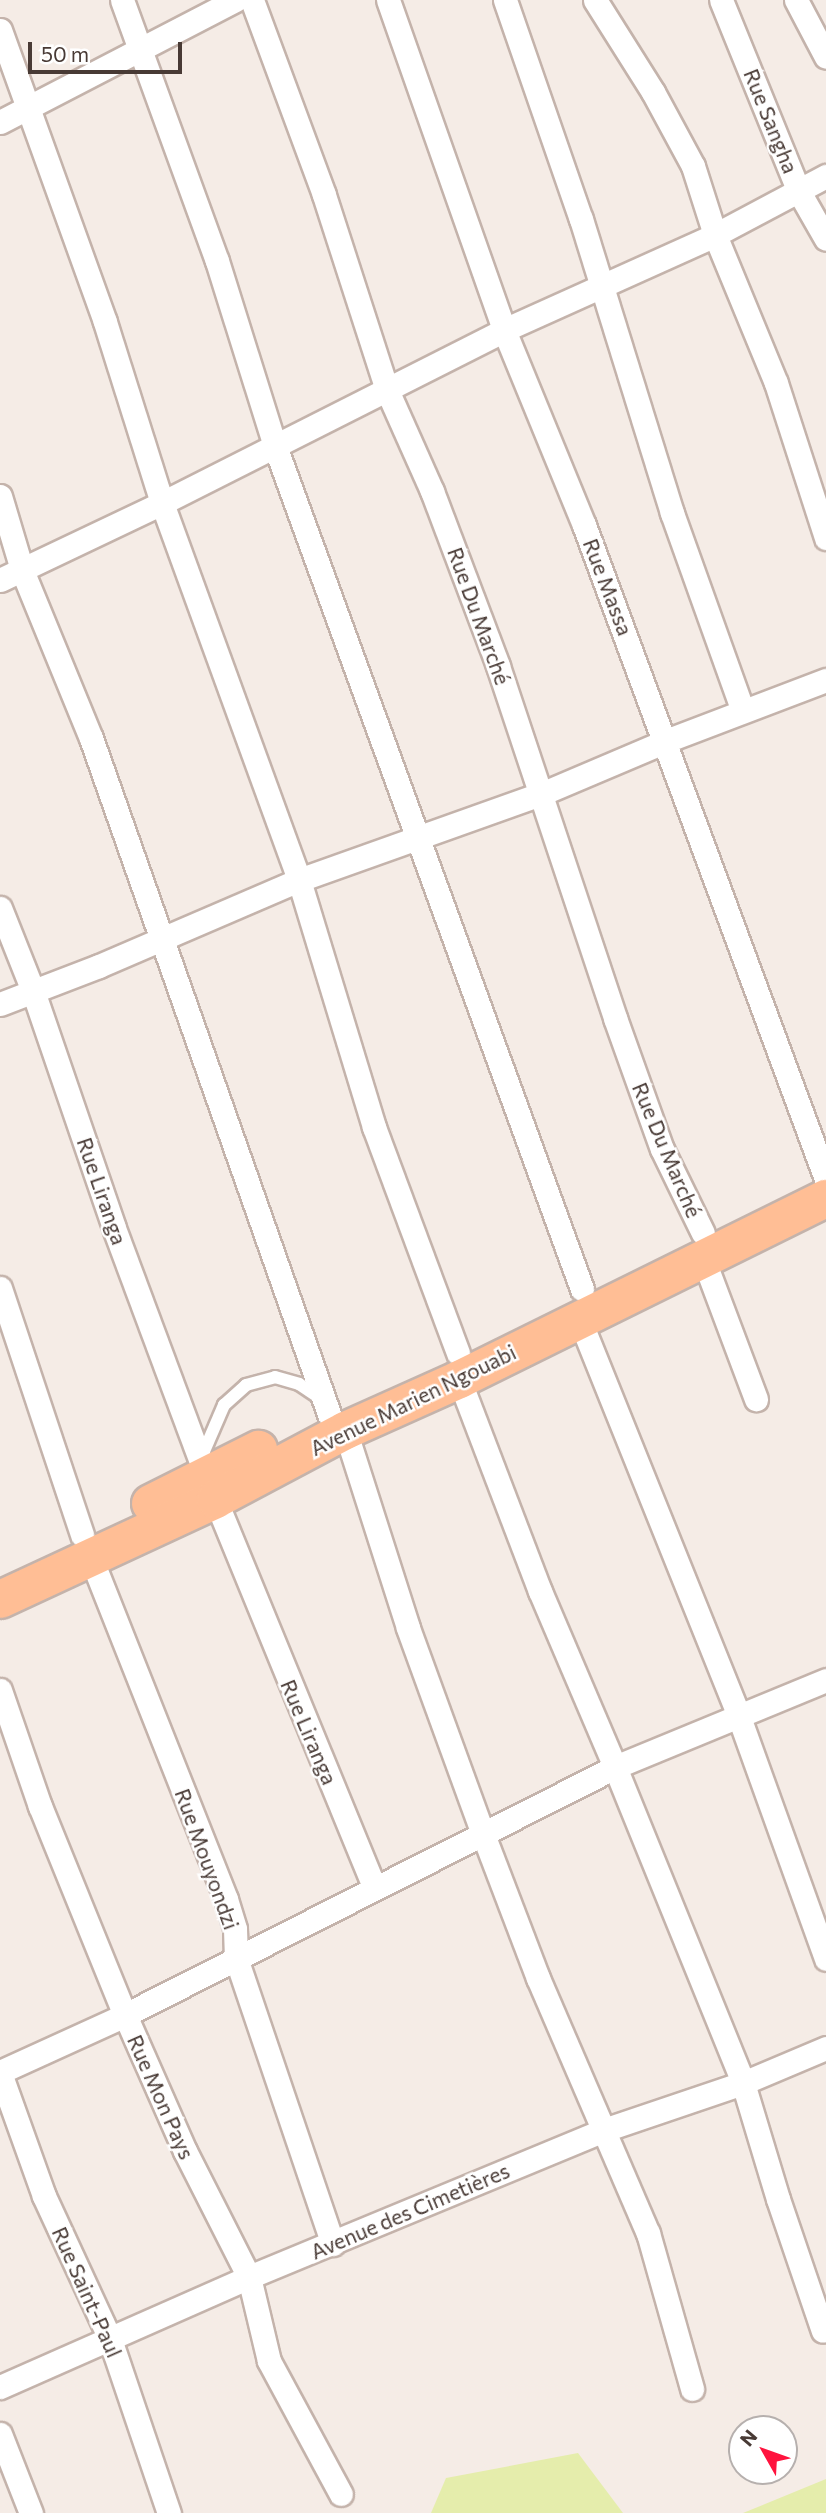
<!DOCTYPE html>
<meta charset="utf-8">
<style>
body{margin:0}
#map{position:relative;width:826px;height:2513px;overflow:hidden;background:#f5ece6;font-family:Commissioner,sans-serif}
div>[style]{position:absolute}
.green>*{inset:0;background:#e5edac}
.roads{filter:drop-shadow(2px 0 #c4b3ab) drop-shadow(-2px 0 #c4b3ab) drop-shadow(0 2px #c4b3ab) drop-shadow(0 -2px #c4b3ab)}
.service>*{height:12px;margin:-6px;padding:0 6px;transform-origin:6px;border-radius:6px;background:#fff}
.minor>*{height:23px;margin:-11.5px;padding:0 11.5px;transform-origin:11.5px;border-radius:11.5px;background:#fff}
.primary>*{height:37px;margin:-18.5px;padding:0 18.5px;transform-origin:18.5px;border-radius:18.5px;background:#ffbe95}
span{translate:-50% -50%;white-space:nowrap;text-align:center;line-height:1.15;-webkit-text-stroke:5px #fff;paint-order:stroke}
.street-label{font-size:21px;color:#483a35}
.north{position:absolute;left:728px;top:2415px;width:70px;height:70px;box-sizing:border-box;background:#fff;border:2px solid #b6b0ae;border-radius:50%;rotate:310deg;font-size:19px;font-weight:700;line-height:28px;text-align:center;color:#483a35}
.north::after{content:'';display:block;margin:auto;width:24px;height:32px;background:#ff133e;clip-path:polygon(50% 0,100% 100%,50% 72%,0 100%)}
.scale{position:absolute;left:28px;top:42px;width:154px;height:32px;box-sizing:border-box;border:4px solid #483a35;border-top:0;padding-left:9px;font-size:21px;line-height:24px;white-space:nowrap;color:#483a35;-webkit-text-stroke:5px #fff;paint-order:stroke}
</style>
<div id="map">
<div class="green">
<i style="clip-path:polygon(578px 2453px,623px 2513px,431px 2513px,446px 2478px)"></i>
<i style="clip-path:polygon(826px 2479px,826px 2513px,743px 2513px)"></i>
</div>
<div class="roads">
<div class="service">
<i style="left:202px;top:1456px;width:56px;rotate:-66.7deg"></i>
<i style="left:224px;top:1405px;width:30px;rotate:-42deg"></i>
<i style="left:246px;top:1385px;width:30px;rotate:-15deg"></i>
<i style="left:275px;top:1377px;width:25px;rotate:16deg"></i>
<i style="left:299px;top:1384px;width:27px;rotate:34deg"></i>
</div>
<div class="minor">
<i style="left:122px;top:0;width:278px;rotate:70deg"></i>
<i style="left:217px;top:261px;width:194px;rotate:72.6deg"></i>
<i style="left:275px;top:446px;width:897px;rotate:69.99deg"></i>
<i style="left:252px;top:0;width:208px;rotate:69.7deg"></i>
<i style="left:324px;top:195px;width:205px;rotate:72.1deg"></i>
<i style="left:387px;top:390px;width:111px;rotate:66deg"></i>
<i style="left:432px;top:491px;width:187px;rotate:69.3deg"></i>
<i style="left:498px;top:666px;width:371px;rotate:71.6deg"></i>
<i style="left:615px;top:1018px;width:139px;rotate:70.3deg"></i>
<i style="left:662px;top:1149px;width:93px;rotate:64deg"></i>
<i style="left:388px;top:0;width:350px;rotate:70.6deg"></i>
<i style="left:504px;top:330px;width:211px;rotate:67.7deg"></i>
<i style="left:584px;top:525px;width:694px;rotate:69.69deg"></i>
<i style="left:505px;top:0;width:232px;rotate:70.9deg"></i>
<i style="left:581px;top:219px;width:308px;rotate:72.8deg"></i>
<i style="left:672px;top:513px;width:210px;rotate:70.3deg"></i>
<i style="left:595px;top:0;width:109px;rotate:57.8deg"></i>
<i style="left:653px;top:92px;width:84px;rotate:61.6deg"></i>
<i style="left:693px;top:166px;width:72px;rotate:72.3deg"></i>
<i style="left:715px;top:235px;width:160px;rotate:67.6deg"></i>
<i style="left:776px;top:383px;width:163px;rotate:72.1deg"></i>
<i style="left:721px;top:0;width:205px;rotate:67.9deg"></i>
<i style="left:798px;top:190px;width:56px;rotate:60.3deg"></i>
<i style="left:796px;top:0;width:64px;rotate:62.2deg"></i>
<i style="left:0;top:30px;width:310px;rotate:70.2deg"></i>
<i style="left:105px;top:322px;width:190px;rotate:72.5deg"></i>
<i style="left:162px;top:503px;width:401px;rotate:70deg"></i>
<i style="left:299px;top:880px;width:258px;rotate:73.1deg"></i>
<i style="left:374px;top:1127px;width:241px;rotate:69.6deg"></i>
<i style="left:0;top:122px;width:265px;rotate:-27.4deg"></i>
<i style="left:0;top:496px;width:77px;rotate:73.4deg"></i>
<i style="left:22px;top:570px;width:182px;rotate:67.7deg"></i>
<i style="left:91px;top:738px;width:717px;rotate:70.6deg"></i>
<i style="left:0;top:580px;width:179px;rotate:-25.4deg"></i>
<i style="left:162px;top:503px;width:383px;rotate:-26.8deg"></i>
<i style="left:504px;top:330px;width:231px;rotate:-24.2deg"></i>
<i style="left:715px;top:235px;width:126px;rotate:-28deg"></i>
<i style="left:0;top:908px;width:89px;rotate:68.3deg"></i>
<i style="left:33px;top:991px;width:250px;rotate:71.1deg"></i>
<i style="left:114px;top:1228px;width:264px;rotate:69.6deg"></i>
<i style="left:0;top:1004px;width:106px;rotate:-21deg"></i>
<i style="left:99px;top:966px;width:218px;rotate:-23.3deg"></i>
<i style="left:299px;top:880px;width:257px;rotate:-19.6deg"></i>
<i style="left:541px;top:794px;width:136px;rotate:-23deg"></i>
<i style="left:666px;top:741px;width:171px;rotate:-20.9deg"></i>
<i style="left:703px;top:1258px;width:151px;rotate:69.4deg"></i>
<i style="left:0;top:1288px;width:260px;rotate:71.6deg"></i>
<i style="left:579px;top:1318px;width:430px;rotate:68.1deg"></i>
<i style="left:739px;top:1717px;width:257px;rotate:70.2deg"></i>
<i style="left:459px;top:1379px;width:227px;rotate:69.1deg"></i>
<i style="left:540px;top:1591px;width:191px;rotate:66.9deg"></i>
<i style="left:615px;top:1767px;width:341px;rotate:67.9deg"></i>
<i style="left:743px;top:2083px;width:121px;rotate:73.2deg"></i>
<i style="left:778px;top:2199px;width:139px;rotate:71.2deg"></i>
<i style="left:345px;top:1430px;width:208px;rotate:72.3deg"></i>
<i style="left:408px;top:1628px;width:219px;rotate:70deg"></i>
<i style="left:483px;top:1834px;width:154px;rotate:69.1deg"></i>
<i style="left:538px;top:1978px;width:278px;rotate:66.7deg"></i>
<i style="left:648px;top:2233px;width:162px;rotate:74.2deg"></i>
<i style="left:215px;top:1499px;width:418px;rotate:67.7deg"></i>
<i style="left:91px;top:1558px;width:367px;rotate:68.4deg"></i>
<i style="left:226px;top:1899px;width:31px;rotate:73deg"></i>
<i style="left:235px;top:1929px;width:29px;rotate:88deg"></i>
<i style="left:236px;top:1958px;width:302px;rotate:71.3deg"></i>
<i style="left:0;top:1690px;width:123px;rotate:71deg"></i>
<i style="left:40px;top:1806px;width:226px;rotate:67.9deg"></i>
<i style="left:125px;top:2015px;width:149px;rotate:66.2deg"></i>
<i style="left:185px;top:2151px;width:141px;rotate:63.1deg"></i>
<i style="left:249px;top:2277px;width:86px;rotate:76.6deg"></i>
<i style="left:269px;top:2361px;width:151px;rotate:61.6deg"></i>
<i style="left:0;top:2072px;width:137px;rotate:-24.5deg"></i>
<i style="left:125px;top:2015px;width:549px;rotate:-26.84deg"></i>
<i style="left:615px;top:1767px;width:228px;rotate:-22.4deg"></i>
<i style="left:0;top:2073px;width:131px;rotate:70.3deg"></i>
<i style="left:44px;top:2196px;width:157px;rotate:65.2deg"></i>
<i style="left:110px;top:2339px;width:184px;rotate:71.3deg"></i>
<i style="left:0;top:2387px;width:272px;rotate:-23.8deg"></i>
<i style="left:249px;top:2277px;width:381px;rotate:-22.5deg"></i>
<i style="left:601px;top:2131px;width:150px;rotate:-18.7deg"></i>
<i style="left:743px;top:2083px;width:90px;rotate:-22.9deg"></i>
<i style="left:0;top:2434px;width:85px;rotate:68.6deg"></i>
</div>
<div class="primary">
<i style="left:150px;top:1503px;width:121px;rotate:-26.6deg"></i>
<i style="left:0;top:1599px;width:237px;rotate:-24.9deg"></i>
<i style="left:215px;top:1499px;width:147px;rotate:-28deg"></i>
<i style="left:345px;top:1430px;width:125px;rotate:-24.1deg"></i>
<i style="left:459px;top:1379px;width:409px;rotate:-26.3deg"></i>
</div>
</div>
<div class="street-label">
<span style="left:771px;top:121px;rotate:68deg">Rue Sangha</span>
<span style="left:608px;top:587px;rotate:69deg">Rue Massa</span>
<span style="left:479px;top:616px;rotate:70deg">Rue Du Marché</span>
<span style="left:667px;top:1150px;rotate:67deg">Rue Du Marché</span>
<span style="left:102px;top:1191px;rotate:71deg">Rue Liranga</span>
<span style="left:413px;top:1400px;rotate:-26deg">Avenue Marien Ngouabi</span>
<span style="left:309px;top:1732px;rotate:67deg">Rue Liranga</span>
<span style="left:207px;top:1859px;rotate:70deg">Rue Mouyondzi</span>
<span style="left:161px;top:2097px;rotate:66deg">Rue Mon Pays</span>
<span style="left:410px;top:2211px;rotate:-23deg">Avenue des Cimetières</span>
<span style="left:87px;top:2292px;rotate:66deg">Rue Saint-Paul</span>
</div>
<div class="north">N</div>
<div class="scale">50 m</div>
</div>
